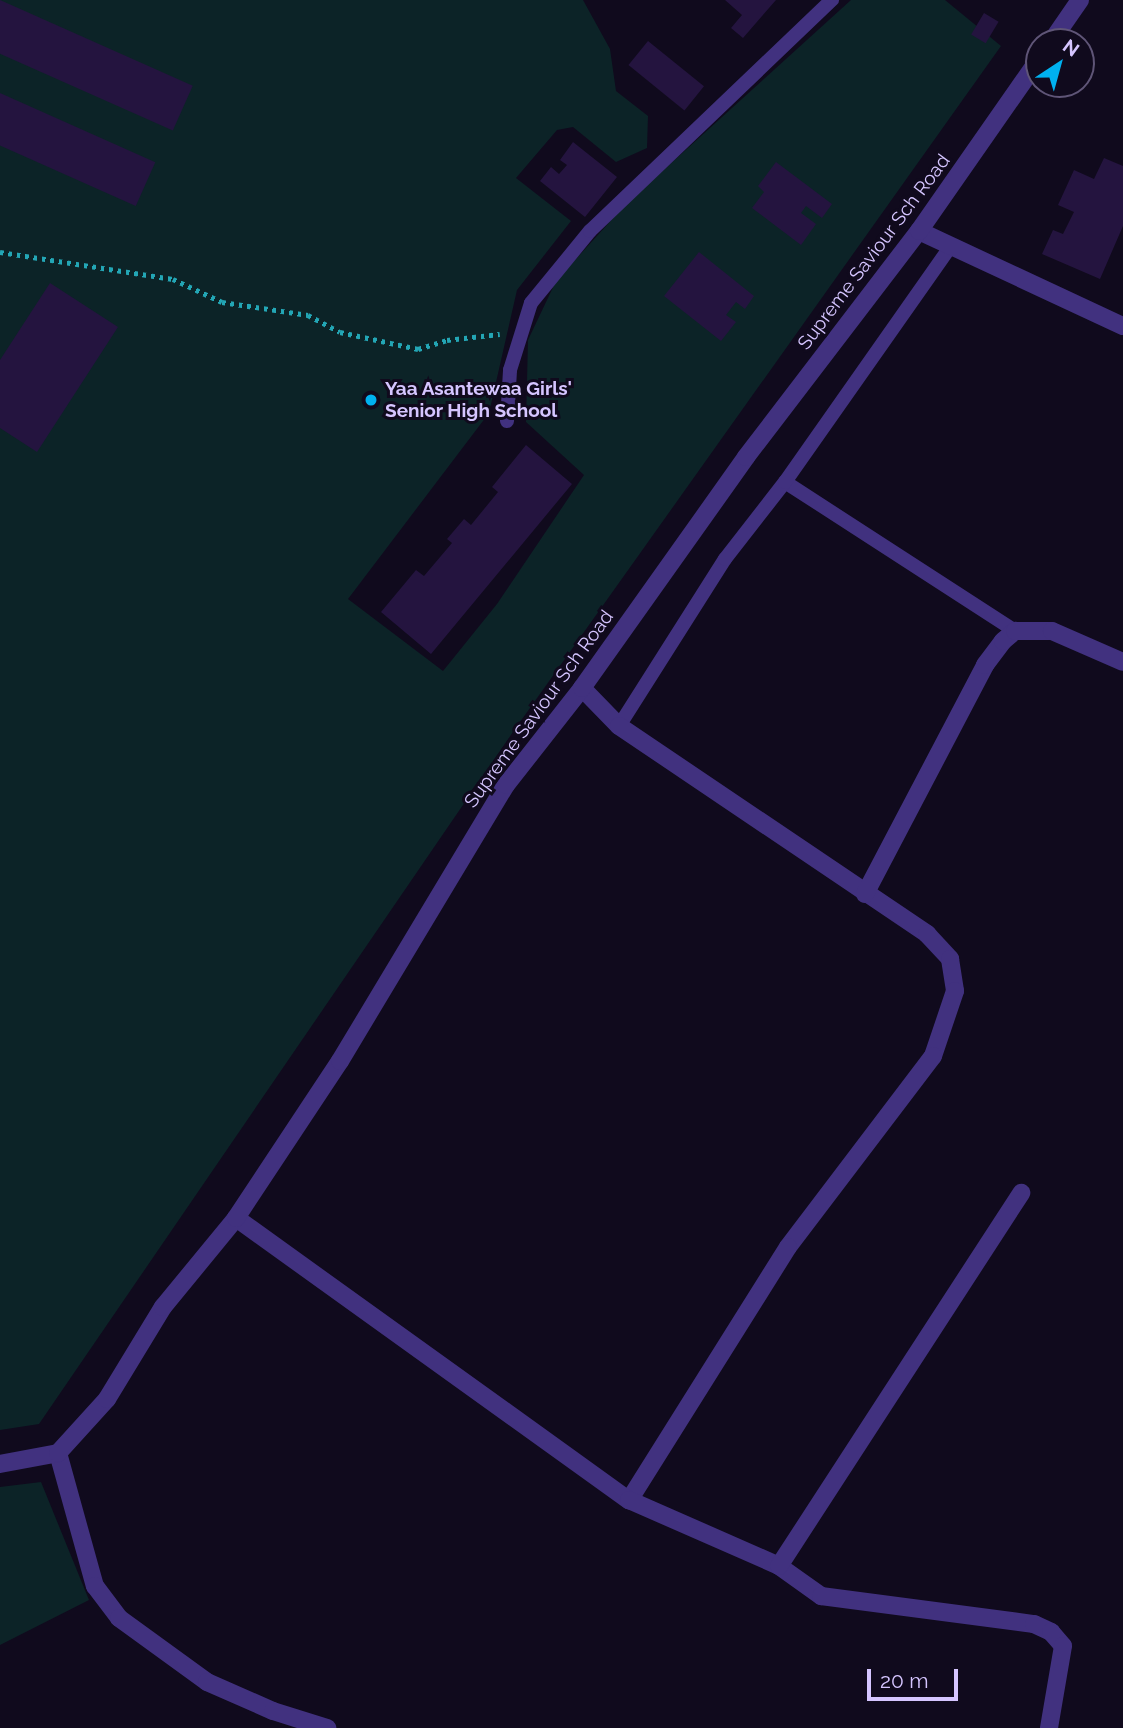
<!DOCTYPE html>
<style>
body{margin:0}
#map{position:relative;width:1123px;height:1728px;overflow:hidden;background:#100a1d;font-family:Raleway,sans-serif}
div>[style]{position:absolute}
.green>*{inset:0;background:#0c2327}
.building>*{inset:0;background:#24143f;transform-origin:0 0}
.path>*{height:4.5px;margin-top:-2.25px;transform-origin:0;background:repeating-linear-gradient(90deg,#23a6b5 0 3.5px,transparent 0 8.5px)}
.service>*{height:14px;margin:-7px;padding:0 7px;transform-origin:7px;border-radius:7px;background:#41317f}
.minor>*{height:18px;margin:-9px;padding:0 9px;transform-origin:9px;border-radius:9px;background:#41317f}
.dots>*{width:19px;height:19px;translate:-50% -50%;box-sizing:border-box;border:4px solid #100a1d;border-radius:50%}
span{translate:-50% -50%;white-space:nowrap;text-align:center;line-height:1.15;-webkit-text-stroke:6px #100a1d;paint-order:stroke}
.street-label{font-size:19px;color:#d5c5ff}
.poi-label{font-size:19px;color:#d5c5ff;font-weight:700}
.left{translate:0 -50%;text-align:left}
.north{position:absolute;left:1025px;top:28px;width:70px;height:70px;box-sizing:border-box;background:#100a1d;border:2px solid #5f5577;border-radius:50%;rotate:36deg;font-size:19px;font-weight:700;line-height:28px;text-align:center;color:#d5c5ff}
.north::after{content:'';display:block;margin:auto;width:24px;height:32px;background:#00b1f0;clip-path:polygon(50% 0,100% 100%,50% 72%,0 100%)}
.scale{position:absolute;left:867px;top:1669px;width:91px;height:32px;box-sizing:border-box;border:4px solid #d5c5ff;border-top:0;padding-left:9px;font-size:21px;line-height:24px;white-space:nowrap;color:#d5c5ff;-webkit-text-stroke:5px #100a1d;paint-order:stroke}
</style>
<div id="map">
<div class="green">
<i style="clip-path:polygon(0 0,583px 0,610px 49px,616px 91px,648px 116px,647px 148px,616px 162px,573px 127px,557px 130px,516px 178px,571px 221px,517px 290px,489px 413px,348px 599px,443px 671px,497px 604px,584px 475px,526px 422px,528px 340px,556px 281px,626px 204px,851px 0,945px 0,1001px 46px,515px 729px,39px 1424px,0 1430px)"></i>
<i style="clip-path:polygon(41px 1482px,89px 1600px,0 1645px,0 1487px)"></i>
</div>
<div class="building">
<i style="left:0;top:0;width:211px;height:49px;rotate:24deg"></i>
<i style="clip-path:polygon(725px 0,776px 0,743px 38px,731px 28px,742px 15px)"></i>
<i style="left:984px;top:13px;width:17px;height:25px;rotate:31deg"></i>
<i style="left:648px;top:41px;width:72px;height:31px;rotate:39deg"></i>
<i style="left:0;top:93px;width:170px;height:48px;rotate:24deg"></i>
<i style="clip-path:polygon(573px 142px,617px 177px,585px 217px,540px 181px,551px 167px,559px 174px,567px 165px,560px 160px)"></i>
<i style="clip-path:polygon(1104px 158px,1123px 166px,1123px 226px,1100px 279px,1042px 254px,1053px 230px,1063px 234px,1074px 212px,1058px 205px,1074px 170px,1094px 179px)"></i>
<i style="clip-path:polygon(776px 162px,832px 204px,822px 218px,806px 206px,801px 213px,816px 224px,801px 245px,752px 208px,764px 192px,758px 186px)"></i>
<i style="clip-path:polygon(699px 252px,754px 296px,745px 309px,736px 302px,726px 315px,736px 322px,721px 341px,664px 296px)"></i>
<i style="clip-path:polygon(50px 283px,118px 327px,37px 452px,0 428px,0 360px)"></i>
<i style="clip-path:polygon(526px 445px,572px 484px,431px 654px,381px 612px,416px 570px,424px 576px,452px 543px,447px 539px,464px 519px,471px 525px,498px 492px,492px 487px)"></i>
</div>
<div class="path">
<i style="left:0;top:252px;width:175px;rotate:8.9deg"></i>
<i style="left:173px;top:279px;width:54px;rotate:25.1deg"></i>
<i style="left:222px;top:302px;width:87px;rotate:8.6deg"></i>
<i style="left:308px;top:315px;width:36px;rotate:28deg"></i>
<i style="left:340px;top:332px;width:80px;rotate:12.3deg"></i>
<i style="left:418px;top:349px;width:30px;rotate:-17deg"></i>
<i style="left:447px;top:340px;width:53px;rotate:-6.5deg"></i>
</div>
<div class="service">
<i style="left:507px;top:421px;width:51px;rotate:-86.6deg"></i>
<i style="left:510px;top:370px;width:70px;rotate:-72.6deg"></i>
<i style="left:531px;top:303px;width:93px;rotate:-50.7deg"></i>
<i style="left:590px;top:231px;width:335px;rotate:-43.7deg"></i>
<i style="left:785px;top:482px;width:274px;rotate:32.9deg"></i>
<i style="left:619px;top:726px;width:198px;rotate:-57.6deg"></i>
<i style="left:725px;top:559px;width:98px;rotate:-52.1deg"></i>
<i style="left:785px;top:482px;width:289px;rotate:-54.9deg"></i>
</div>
<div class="minor">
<i style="left:1051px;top:42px;width:51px;rotate:-55.4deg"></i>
<i style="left:919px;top:231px;width:225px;rotate:25deg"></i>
<i style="left:582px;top:688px;width:53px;rotate:45.8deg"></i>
<i style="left:619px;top:726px;width:372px;rotate:34deg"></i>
<i style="left:927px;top:934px;width:34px;rotate:47deg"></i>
<i style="left:950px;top:959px;width:32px;rotate:81deg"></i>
<i style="left:955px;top:991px;width:69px;rotate:108.7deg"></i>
<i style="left:933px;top:1056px;width:240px;rotate:127.2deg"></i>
<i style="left:788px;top:1247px;width:299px;rotate:122.1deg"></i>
<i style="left:865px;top:894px;width:259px;rotate:-62.3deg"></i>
<i style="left:985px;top:665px;width:30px;rotate:-53deg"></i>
<i style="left:1003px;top:641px;width:16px;rotate:-40deg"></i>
<i style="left:1015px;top:631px;width:37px"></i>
<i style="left:1052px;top:631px;width:77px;rotate:23.6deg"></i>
<i style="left:236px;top:1218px;width:484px;rotate:35.7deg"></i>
<i style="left:629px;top:1500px;width:164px;rotate:23.7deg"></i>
<i style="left:779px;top:1566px;width:52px;rotate:35.5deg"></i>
<i style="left:821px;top:1596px;width:215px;rotate:7.5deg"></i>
<i style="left:1034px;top:1624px;width:19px;rotate:25deg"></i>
<i style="left:1051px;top:1632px;width:18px;rotate:49deg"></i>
<i style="left:1063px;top:1646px;width:83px;rotate:99.7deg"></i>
<i style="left:58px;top:1453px;width:138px;rotate:74.5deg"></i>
<i style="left:95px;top:1586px;width:40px;rotate:53deg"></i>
<i style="left:119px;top:1618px;width:109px;rotate:36deg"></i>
<i style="left:207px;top:1682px;width:72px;rotate:23.7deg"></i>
<i style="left:273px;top:1711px;width:57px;rotate:17.5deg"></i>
<i style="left:0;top:1464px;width:59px;rotate:-10.7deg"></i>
<i style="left:58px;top:1453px;width:73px;rotate:-47.8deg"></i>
<i style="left:107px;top:1399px;width:108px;rotate:-58.7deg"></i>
<i style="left:163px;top:1307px;width:115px;rotate:-50.6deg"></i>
<i style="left:236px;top:1218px;width:188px;rotate:-56.5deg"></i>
<i style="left:340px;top:1061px;width:322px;rotate:-59deg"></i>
<i style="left:506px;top:785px;width:123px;rotate:-51.9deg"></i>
<i style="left:582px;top:688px;width:283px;rotate:-54.6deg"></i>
<i style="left:746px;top:457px;width:285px;rotate:-52.6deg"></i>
<i style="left:919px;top:231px;width:210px;rotate:-55.1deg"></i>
<i style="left:779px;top:1566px;width:445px;rotate:-57deg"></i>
</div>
<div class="dots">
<i style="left:371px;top:400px;background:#00b1f0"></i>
</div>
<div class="street-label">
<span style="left:874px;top:252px;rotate:-53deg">Supreme Saviour Sch Road</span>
<span style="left:539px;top:709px;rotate:-54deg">Supreme Saviour Sch Road</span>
</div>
<div class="poi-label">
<span class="left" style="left:385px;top:400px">Yaa Asantewaa Girls'<br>Senior High School</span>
</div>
<div class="north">N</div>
<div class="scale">20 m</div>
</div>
